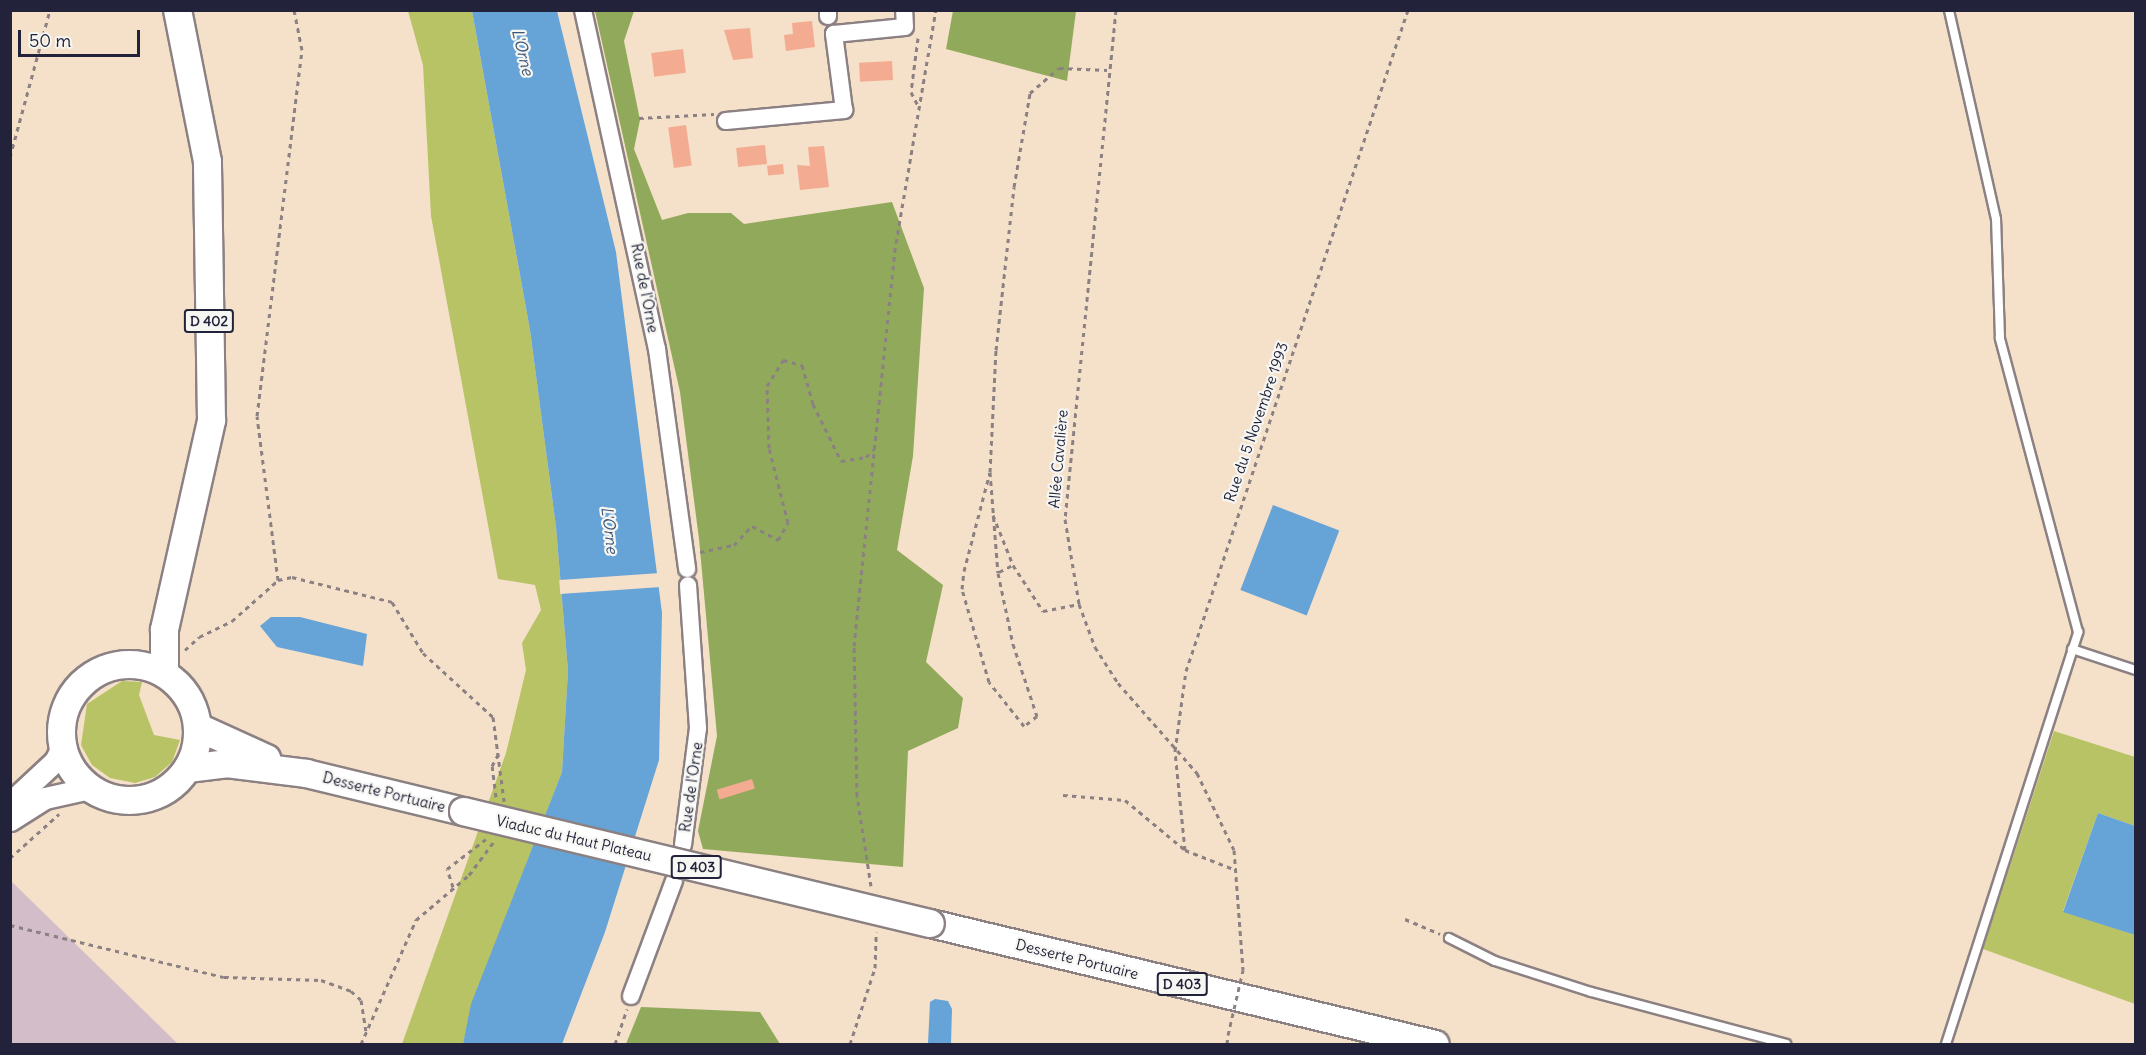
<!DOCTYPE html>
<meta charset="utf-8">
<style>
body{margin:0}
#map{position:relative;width:2146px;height:1055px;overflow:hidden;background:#f5e0c9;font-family:Delius,sans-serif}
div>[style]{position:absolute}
.industrial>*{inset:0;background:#d2bdc8}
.green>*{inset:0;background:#b7c365}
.forest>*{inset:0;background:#91a95a}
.water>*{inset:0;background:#66a3d7;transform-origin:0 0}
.pier>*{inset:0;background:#f5e0c9;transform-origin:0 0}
.building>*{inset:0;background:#f3ac91;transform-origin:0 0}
.path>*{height:3px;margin-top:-1.5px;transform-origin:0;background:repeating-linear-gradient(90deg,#8c8182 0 4.5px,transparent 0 9px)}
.roads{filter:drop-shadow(2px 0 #8c8182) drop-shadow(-2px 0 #8c8182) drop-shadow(0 2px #8c8182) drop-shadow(0 -2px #8c8182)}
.service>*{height:8px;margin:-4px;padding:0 4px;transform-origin:4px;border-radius:4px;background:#fff}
.minor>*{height:16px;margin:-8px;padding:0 8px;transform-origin:8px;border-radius:8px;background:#fff}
.tertiary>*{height:21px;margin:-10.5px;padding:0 10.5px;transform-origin:10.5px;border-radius:10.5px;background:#fff}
.primary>*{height:27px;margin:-13.5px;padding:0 13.5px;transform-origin:13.5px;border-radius:13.5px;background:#fff}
.primary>.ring{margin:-13.5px;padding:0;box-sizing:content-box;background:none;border:27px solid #fff;border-radius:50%}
.path-bridge>*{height:3px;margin-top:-1.5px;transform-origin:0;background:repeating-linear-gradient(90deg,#8c8182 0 4.5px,transparent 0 9px)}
.bridges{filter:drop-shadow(2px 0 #8c8182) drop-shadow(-2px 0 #8c8182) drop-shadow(0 2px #8c8182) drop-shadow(0 -2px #8c8182)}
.primary-bridge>*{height:27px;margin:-13.5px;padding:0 13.5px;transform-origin:13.5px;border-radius:13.5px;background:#fff}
span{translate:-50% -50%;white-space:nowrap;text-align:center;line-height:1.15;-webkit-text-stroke:4.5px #f6f6f2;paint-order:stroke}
.shield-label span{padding:2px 4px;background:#f6f6f2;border:2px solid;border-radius:4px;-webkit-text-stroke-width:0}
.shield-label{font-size:14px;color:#22223b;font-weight:700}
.street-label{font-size:15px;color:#22223b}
.water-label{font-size:16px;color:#3d5679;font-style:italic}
.frame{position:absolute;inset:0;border:12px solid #22223b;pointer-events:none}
.scale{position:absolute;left:18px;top:30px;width:122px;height:27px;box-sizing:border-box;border:3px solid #22223b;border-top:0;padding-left:8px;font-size:18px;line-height:21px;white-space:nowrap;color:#22223b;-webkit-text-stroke:4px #f6f6f2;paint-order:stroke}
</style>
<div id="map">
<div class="industrial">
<i style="clip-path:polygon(10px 881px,11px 881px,178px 1044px,11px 1044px)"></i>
</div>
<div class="green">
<i style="clip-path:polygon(408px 11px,472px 11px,530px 330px,556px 527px,568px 671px,562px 772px,472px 1004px,463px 1044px,402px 1044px,506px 753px,526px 670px,522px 643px,541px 610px,535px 585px,498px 579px,431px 216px,423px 65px)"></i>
<i style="clip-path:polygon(122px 681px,142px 682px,139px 695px,154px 735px,180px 740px,172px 762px,155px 777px,135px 783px,110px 778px,92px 765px,81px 745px,87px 704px)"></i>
<i style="clip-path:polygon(2054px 731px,2135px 757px,2135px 826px,2098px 813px,2063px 911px,2135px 935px,2135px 1004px,1983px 949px)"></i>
</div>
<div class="forest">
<i style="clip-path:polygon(595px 11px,634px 11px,624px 41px,640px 120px,634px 149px,662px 220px,688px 213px,731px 213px,744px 224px,892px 202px,924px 288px,913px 456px,897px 550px,943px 585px,926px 662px,963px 698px,958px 728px,908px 751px,903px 867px,703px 849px,698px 831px,717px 736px,699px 539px,680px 392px)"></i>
<i style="clip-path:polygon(953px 11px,1076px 11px,1067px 81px,946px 49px)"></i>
<i style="clip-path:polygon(641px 1007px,760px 1012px,780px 1044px,626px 1044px)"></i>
</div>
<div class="water">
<i style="clip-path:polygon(472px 11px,557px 11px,616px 252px,662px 613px,659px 760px,605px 932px,562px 1044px,463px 1044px,471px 1004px,562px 772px,568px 671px,556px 527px,530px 330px)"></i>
<i style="left:1273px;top:505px;width:71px;height:91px;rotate:21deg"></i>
<i style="clip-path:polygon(271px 617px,300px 617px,367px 634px,363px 666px,277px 647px,260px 626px)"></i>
<i style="clip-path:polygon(2098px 813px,2135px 826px,2135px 935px,2063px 912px)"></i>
<i style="clip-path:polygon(935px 999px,948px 1001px,952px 1009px,951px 1044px,928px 1044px,930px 1002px)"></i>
</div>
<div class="pier">
<i style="left:660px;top:573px;width:14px;height:101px;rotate:86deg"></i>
</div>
<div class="building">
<i style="clip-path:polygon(812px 21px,815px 47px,786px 51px,784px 35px,793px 34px,792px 23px)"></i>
<i style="clip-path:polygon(750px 28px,753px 58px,733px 60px,724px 30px)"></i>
<i style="left:683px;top:49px;width:24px;height:32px;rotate:83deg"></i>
<i style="left:892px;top:61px;width:19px;height:33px;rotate:87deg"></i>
<i style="left:686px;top:125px;width:41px;height:18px;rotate:82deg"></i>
<i style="left:765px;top:145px;width:19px;height:29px;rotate:84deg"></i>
<i style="clip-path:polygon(824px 146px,829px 187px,800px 190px,797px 165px,810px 166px,808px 147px)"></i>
<i style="left:783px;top:164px;width:10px;height:16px;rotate:84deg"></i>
<i style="left:752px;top:779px;width:10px;height:37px;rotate:73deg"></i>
</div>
<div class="path">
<i style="left:1116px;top:10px;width:512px;rotate:95.72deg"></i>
<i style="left:1065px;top:519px;width:86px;rotate:80.6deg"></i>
<i style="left:1079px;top:604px;width:46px;rotate:69.6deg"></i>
<i style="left:1095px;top:647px;width:43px;rotate:57.4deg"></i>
<i style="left:1118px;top:683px;width:120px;rotate:48.7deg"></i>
<i style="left:1197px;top:773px;width:85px;rotate:64.3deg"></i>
<i style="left:1234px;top:850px;width:120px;rotate:85.7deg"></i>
<i style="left:918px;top:38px;width:54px;rotate:97.4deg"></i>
<i style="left:911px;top:92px;width:18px;rotate:63deg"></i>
<i style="left:639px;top:118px;width:75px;rotate:-3.1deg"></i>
<i style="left:10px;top:157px;width:152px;rotate:-74.8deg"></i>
<i style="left:990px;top:472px;width:101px;rotate:85.5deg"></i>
<i style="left:998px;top:573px;width:73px;rotate:78.1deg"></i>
<i style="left:1013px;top:644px;width:76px;rotate:71.6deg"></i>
<i style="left:1037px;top:716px;width:16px;rotate:142deg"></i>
<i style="left:1024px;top:726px;width:56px;rotate:-128.5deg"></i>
<i style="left:989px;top:682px;width:97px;rotate:-106.2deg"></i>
<i style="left:962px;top:589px;width:18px;rotate:-84deg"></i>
<i style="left:964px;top:571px;width:102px;rotate:-75.3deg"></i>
<i style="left:990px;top:472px;width:122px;rotate:-87.2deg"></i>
<i style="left:996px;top:350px;width:164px;rotate:-83.7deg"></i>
<i style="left:1014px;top:187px;width:95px;rotate:-80.3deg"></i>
<i style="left:1030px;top:93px;width:38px;rotate:-41deg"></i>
<i style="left:1059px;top:68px;width:48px;rotate:2.4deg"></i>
<i style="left:993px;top:515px;width:54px;rotate:68.2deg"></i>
<i style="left:1013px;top:565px;width:55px;rotate:56.9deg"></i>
<i style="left:1043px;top:611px;width:37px;rotate:-11deg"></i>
<i style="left:700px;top:552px;width:35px;rotate:-12deg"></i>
<i style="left:734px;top:545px;width:26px;rotate:-47deg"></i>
<i style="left:752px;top:526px;width:30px;rotate:28deg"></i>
<i style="left:778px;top:540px;width:20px;rotate:-60deg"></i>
<i style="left:788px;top:523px;width:77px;rotate:-104.2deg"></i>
<i style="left:769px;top:448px;width:62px;rotate:-91.8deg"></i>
<i style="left:767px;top:386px;width:31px;rotate:-58deg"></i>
<i style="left:783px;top:360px;width:20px;rotate:15deg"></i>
<i style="left:802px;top:365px;width:41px;rotate:74.2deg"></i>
<i style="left:813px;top:404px;width:64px;rotate:63.8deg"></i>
<i style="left:841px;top:461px;width:25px;rotate:-9deg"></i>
<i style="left:866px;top:457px;width:11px;rotate:-45deg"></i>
<i style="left:999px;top:572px;width:16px;rotate:-27deg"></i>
<i style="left:278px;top:580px;width:165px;rotate:-97.3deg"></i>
<i style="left:257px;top:416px;width:369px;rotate:-83deg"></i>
<i style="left:302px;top:50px;width:41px;rotate:-101.3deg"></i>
<i style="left:185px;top:650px;width:19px;rotate:-43deg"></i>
<i style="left:199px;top:637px;width:37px;rotate:-26deg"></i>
<i style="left:232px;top:621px;width:62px;rotate:-41.7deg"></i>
<i style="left:278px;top:580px;width:14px;rotate:-12deg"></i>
<i style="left:292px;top:577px;width:103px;rotate:14deg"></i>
<i style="left:392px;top:602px;width:60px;rotate:58.7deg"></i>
<i style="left:423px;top:653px;width:95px;rotate:42.4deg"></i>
<i style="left:493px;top:717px;width:85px;rotate:82.5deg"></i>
<i style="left:1063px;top:795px;width:62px;rotate:4.6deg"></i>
<i style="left:1125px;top:800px;width:78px;rotate:39.8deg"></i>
<i style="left:1185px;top:850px;width:55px;rotate:21.4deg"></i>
<i style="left:496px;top:797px;width:31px;rotate:-97deg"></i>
<i style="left:492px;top:766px;width:17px;rotate:-62deg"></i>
<i style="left:1185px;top:850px;width:100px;rotate:-95.8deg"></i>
<i style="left:1175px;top:751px;width:81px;rotate:-82.2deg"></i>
<i style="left:1186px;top:671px;width:697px;rotate:-71.44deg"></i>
<i style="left:10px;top:858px;width:66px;rotate:-41.9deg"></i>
<i style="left:871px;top:886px;width:91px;rotate:-98.8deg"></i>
<i style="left:857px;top:796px;width:150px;rotate:-91.1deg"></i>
<i style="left:854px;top:646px;width:405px;rotate:-84.1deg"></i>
<i style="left:896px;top:243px;width:236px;rotate:-80.3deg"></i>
<i style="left:453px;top:887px;width:19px;rotate:-108deg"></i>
<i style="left:447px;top:869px;width:49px;rotate:-37.6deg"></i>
<i style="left:1405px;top:919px;width:38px;rotate:23deg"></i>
<i style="left:10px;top:925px;width:220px;rotate:13.7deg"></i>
<i style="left:224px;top:977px;width:97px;rotate:1.8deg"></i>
<i style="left:321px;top:980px;width:32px;rotate:20deg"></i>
<i style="left:351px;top:991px;width:13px;rotate:42deg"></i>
<i style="left:361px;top:1000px;width:31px;rotate:81deg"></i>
<i style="left:361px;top:1044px;width:136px;rotate:-66.1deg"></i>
<i style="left:416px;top:920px;width:70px;rotate:-40.3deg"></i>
<i style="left:469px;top:875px;width:44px;rotate:-53.4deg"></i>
<i style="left:615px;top:1044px;width:37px;rotate:-71deg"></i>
<i style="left:850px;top:1044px;width:80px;rotate:-71.8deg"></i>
<i style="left:875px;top:968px;width:36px;rotate:-88deg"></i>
<i style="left:1227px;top:1044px;width:9px;rotate:-84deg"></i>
</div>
<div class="roads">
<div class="service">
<i style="left:2072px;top:649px;width:67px;rotate:18.2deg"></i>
<i style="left:1449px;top:938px;width:51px;rotate:26.6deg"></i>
<i style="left:1495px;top:961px;width:101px;rotate:17.9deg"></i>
<i style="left:1591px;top:992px;width:202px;rotate:14.9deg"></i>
<i style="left:1946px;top:1044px;width:433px;rotate:-72.2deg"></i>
<i style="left:2078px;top:632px;width:304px;rotate:-104.9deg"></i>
<i style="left:2000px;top:338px;width:119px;rotate:-91.9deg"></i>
<i style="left:1996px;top:219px;width:214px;rotate:-102.7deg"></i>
</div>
<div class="minor">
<i style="left:583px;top:10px;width:347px;rotate:77.7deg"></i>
<i style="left:657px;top:349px;width:222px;rotate:82.2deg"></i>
<i style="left:828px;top:10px;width:6px;rotate:90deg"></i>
<i style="left:726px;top:121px;width:119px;rotate:-5.3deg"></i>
<i style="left:844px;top:110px;width:77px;rotate:-97.5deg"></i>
<i style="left:834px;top:34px;width:71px;rotate:-5.6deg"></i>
<i style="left:905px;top:27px;width:17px;rotate:-93deg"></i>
<i style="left:683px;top:845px;width:118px;rotate:-82.7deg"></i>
<i style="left:698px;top:728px;width:143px;rotate:-94deg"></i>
<i style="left:631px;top:996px;width:123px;rotate:-69.5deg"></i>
</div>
<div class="tertiary">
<i style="left:10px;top:803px;width:62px;rotate:-43deg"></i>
<i style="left:55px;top:761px;width:16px;rotate:-63deg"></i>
<i style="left:10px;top:820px;width:41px;rotate:-32.2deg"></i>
<i style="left:45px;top:798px;width:46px;rotate:-12.5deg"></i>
</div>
<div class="primary">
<i class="ring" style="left:61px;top:664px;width:109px;height:109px"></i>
<i style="left:164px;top:673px;width:44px;rotate:-90deg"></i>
<i style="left:164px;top:629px;width:214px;rotate:-77.3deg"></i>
<i style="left:211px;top:420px;width:259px;rotate:-90.9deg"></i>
<i style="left:207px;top:161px;width:154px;rotate:-101.2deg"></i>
<i style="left:198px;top:727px;width:75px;rotate:24.5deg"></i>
<i style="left:187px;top:768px;width:39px;rotate:-7deg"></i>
<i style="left:226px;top:763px;width:81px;rotate:7.1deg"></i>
<i style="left:306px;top:773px;width:162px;rotate:13.6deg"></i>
<i style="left:930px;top:923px;width:519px;rotate:13.47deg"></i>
</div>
</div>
<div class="path-bridge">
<i style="left:1228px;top:1035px;width:67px;rotate:-77deg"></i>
</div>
<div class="bridges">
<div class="primary-bridge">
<i style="left:463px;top:811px;width:480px;rotate:13.5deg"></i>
</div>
</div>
<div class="shield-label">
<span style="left:209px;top:321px">D 402</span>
<span style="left:696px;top:867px">D 403</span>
<span style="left:1182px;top:984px">D 403</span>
</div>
<div class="street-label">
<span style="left:645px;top:288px;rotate:79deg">Rue de l'Orne</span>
<span style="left:1256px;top:422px;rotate:-71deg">Rue du 5 Novembre 1993</span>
<span style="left:1058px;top:459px;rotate:-85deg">Allée Cavalière</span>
<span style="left:691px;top:787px;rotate:-82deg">Rue de l'Orne</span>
<span style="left:384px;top:792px;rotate:14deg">Desserte Portuaire</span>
<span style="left:574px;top:838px;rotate:13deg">Viaduc du Haut Plateau</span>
<span style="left:1077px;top:959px;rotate:14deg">Desserte Portuaire</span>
</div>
<div class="water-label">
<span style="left:523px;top:52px;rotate:76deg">L'Orne</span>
<span style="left:610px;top:530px;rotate:83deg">L'Orne</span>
</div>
<div class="frame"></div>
<div class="scale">50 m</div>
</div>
